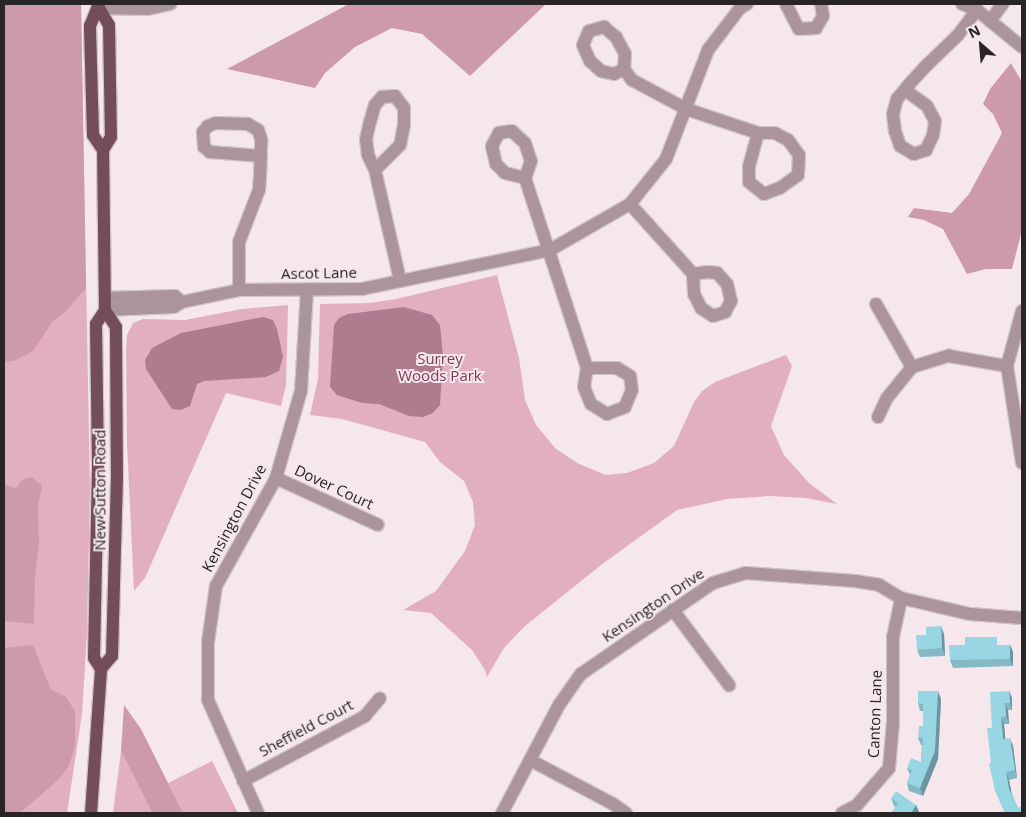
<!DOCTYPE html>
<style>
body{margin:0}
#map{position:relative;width:1026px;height:817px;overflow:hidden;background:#f5e7eb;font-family:"Open Sans",sans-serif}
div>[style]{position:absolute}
.green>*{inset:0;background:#e2afc1}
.forest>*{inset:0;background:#cd9aac}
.water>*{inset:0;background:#ad7c8e}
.roads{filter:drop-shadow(1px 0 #d0c4c8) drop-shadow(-1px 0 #d0c4c8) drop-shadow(0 1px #d0c4c8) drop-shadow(0 -1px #d0c4c8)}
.minor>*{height:12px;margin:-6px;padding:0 6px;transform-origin:6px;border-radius:6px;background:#ab949c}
.primary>*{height:12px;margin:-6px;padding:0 6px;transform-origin:6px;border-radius:6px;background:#734d5b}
.wall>*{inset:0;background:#84b8c4}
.shaded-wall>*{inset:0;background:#6b96a0}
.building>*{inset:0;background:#99d6e4}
span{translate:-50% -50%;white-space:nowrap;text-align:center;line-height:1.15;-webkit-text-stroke:4px #f5e7eb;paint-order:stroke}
.street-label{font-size:15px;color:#292426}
.park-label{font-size:15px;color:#7b3a55}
.frame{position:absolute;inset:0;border:5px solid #292426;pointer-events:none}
.north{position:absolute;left:956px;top:20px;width:50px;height:50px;-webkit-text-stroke:4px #f5e7eb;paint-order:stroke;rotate:333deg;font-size:14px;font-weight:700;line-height:20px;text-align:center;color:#292426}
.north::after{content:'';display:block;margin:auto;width:18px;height:22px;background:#292426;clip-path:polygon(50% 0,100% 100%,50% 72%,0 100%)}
</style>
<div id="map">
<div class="green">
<i style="clip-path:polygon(4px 4px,81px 4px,90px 490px,87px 633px,82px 714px,67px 813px,4px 813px)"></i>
<i style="clip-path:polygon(497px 275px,519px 358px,525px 400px,536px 425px,556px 449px,579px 464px,606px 475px,627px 473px,654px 463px,674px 446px,694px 402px,702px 391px,715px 382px,786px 355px,792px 366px,771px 426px,784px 455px,809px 483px,837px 504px,806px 498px,770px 496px,727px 499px,677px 510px,601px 565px,525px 626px,504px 648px,487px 677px,485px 670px,472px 650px,431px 613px,403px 610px,436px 591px,465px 551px,475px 525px,473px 502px,464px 481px,440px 462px,425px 442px,342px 419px,310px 415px,318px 379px,320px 304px,370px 303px,396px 299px)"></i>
<i style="clip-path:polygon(288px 305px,286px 385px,281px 406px,226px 393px,145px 578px,134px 591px,127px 443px,126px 351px,127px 335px,133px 323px,143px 319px,185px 320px,242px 309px)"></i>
<i style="clip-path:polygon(121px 751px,152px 813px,113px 813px)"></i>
<i style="clip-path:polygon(212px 761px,238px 813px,183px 813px,168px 783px)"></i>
</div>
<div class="forest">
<i style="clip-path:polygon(4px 4px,81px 4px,86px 288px,65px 312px,53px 321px,33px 351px,14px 361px,4px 362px)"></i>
<i style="clip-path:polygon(349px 4px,546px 4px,470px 76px,422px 34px,392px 28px,355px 47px,325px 73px,315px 88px,227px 69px)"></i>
<i style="clip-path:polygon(1011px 63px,1022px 82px,1022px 230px,1012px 269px,986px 269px,967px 274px,943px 229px,924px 220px,908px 217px,914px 208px,952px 213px,969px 194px,1002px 133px,993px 114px,983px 104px,990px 89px)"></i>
<i style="clip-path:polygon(32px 477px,42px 486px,38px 506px,39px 546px,35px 575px,34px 624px,4px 621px,4px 484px,16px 488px,23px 479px)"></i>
<i style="clip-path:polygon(33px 645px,51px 690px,65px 696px,75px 711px,75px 746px,69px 766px,59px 779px,20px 813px,4px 813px,4px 648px)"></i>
<i style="clip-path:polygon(124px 705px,141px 729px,183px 813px,152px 813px,121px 751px)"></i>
</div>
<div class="water">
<i style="clip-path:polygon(404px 307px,432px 315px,440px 325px,443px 356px,440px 405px,433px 413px,423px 417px,409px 416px,379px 404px,362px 403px,337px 395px,330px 387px,334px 325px,339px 318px,348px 314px)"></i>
<i style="clip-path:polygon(263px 317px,273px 320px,277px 329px,283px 357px,279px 371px,266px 377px,204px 381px,197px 384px,190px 406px,181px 410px,172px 409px,146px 369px,145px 360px,152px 348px,181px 333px)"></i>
</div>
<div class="roads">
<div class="minor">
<i style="left:786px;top:4px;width:28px;rotate:63deg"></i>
<i style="left:799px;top:29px;width:17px;rotate:-3deg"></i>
<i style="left:816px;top:28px;width:14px;rotate:-60deg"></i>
<i style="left:823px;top:16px;width:12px;rotate:-99deg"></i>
<i style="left:962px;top:4px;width:16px;rotate:22deg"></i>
<i style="left:977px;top:10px;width:58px;rotate:39.4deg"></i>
<i style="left:99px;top:8px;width:49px;rotate:1.2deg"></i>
<i style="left:148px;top:9px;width:23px;rotate:-13deg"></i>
<i style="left:990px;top:21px;width:21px;rotate:-53deg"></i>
<i style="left:624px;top:69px;width:11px;rotate:153deg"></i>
<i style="left:614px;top:74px;width:13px;rotate:-167deg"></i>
<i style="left:601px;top:71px;width:15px;rotate:-138deg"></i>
<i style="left:590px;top:61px;width:17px;rotate:-114deg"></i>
<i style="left:583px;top:45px;width:15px;rotate:-67deg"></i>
<i style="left:589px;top:31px;width:16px;rotate:-15deg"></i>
<i style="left:604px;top:27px;width:16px;rotate:40deg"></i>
<i style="left:616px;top:37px;width:19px;rotate:62deg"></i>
<i style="left:625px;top:54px;width:15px;rotate:94deg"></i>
<i style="left:624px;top:69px;width:14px;rotate:54deg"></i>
<i style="left:632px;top:80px;width:61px;rotate:28.2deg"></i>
<i style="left:686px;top:109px;width:76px;rotate:18.4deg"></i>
<i style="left:758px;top:133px;width:35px;rotate:105deg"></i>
<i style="left:749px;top:167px;width:15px;rotate:90deg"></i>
<i style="left:749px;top:182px;width:19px;rotate:39deg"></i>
<i style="left:764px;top:194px;width:17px;rotate:-21deg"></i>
<i style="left:780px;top:188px;width:22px;rotate:-36deg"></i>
<i style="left:798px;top:175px;width:20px;rotate:-87deg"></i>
<i style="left:799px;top:155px;width:19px;rotate:-126deg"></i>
<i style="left:788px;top:140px;width:15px;rotate:-152deg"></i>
<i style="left:775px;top:133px;width:17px;rotate:180deg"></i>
<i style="left:905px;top:90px;width:27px;rotate:36deg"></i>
<i style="left:927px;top:106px;width:17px;rotate:62deg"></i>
<i style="left:935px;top:121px;width:14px;rotate:98deg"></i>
<i style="left:933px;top:135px;width:17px;rotate:115deg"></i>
<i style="left:926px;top:150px;width:13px;rotate:162deg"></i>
<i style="left:914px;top:154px;width:16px;rotate:-150deg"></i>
<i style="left:900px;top:146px;width:16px;rotate:-108deg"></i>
<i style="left:895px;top:131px;width:17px;rotate:-97deg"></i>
<i style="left:893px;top:114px;width:16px;rotate:-75deg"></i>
<i style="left:897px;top:99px;width:23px;rotate:-50deg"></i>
<i style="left:912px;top:81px;width:23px;rotate:-47deg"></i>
<i style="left:928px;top:64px;width:42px;rotate:-44deg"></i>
<i style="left:958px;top:35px;width:31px;rotate:-53deg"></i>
<i style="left:375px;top:170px;width:17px;rotate:-115deg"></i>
<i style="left:368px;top:155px;width:16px;rotate:-97deg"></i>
<i style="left:366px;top:139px;width:17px;rotate:-77deg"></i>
<i style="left:370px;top:122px;width:18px;rotate:-74deg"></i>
<i style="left:375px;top:105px;width:11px;rotate:-49deg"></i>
<i style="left:382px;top:97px;width:13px;rotate:-4deg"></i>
<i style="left:395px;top:96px;width:15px;rotate:53deg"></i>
<i style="left:404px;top:108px;width:17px;rotate:90deg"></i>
<i style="left:404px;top:125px;width:20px;rotate:101deg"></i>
<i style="left:400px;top:145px;width:35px;rotate:135deg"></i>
<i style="left:375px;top:170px;width:113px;rotate:77.2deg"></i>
<i style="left:525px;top:178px;width:21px;rotate:-166deg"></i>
<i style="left:505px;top:173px;width:13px;rotate:-135deg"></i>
<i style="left:496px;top:164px;width:18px;rotate:-103deg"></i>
<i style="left:492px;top:146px;width:15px;rotate:-62deg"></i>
<i style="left:499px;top:133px;width:13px;rotate:-9deg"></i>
<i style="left:512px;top:131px;width:18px;rotate:43deg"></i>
<i style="left:525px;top:143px;width:19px;rotate:72deg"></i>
<i style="left:531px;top:161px;width:18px;rotate:109deg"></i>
<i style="left:525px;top:178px;width:200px;rotate:71.9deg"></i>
<i style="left:587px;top:368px;width:19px;rotate:99deg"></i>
<i style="left:584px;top:387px;width:18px;rotate:68deg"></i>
<i style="left:591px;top:404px;width:19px;rotate:32deg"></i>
<i style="left:607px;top:414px;width:19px;rotate:-21deg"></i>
<i style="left:625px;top:407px;width:18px;rotate:-68deg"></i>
<i style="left:632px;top:390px;width:14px;rotate:-98deg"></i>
<i style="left:630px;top:376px;width:15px;rotate:-148deg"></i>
<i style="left:617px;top:368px;width:30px;rotate:180deg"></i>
<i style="left:630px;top:204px;width:94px;rotate:48deg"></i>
<i style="left:693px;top:274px;width:20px;rotate:87deg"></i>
<i style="left:694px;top:294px;width:16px;rotate:63deg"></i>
<i style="left:701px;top:308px;width:14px;rotate:34deg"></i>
<i style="left:713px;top:316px;width:13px;rotate:-18deg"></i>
<i style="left:725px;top:312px;width:13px;rotate:-61deg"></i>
<i style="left:731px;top:301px;width:17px;rotate:-103deg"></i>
<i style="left:727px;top:284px;width:15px;rotate:-132deg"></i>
<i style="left:717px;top:273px;width:10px;rotate:-174deg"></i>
<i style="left:707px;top:272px;width:14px;rotate:172deg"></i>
<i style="left:239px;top:290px;width:48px;rotate:-90deg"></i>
<i style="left:239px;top:242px;width:56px;rotate:-69deg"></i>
<i style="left:259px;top:190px;width:13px;rotate:-86deg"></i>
<i style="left:260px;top:177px;width:38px;rotate:-88deg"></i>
<i style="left:261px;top:139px;width:9px;rotate:-108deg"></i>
<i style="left:258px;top:130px;width:12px;rotate:-149deg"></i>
<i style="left:248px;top:124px;width:32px;rotate:-178deg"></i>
<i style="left:216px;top:123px;width:9px;rotate:159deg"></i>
<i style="left:208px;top:126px;width:8px;rotate:130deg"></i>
<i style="left:203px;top:132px;width:15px;rotate:86deg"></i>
<i style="left:204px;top:147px;width:8px;rotate:40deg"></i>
<i style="left:210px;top:152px;width:51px;rotate:4.5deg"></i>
<i style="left:105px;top:298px;width:70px;rotate:-1.6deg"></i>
<i style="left:175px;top:296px;width:9px;rotate:41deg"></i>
<i style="left:876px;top:304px;width:73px;rotate:60.3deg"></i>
<i style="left:105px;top:310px;width:69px;rotate:-2.5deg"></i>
<i style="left:174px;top:307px;width:9px;rotate:-32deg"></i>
<i style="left:182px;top:302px;width:58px;rotate:-11.9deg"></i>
<i style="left:239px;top:290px;width:123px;rotate:-0.5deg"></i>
<i style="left:362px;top:289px;width:192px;rotate:-11.7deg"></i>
<i style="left:550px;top:250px;width:92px;rotate:-29.9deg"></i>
<i style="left:630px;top:204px;width:58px;rotate:-51.3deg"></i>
<i style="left:666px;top:159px;width:117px;rotate:-68.9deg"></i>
<i style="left:708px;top:50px;width:53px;rotate:-52.7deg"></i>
<i style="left:740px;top:8px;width:8px;rotate:-30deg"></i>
<i style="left:1022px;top:311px;width:57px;rotate:105.3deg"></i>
<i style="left:1007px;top:366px;width:98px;rotate:81.2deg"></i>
<i style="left:878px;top:417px;width:21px;rotate:-65deg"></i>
<i style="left:887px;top:398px;width:40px;rotate:-51deg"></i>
<i style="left:912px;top:367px;width:39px;rotate:-17deg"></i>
<i style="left:949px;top:356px;width:59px;rotate:9.8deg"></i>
<i style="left:276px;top:478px;width:112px;rotate:24.7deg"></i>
<i style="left:673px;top:610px;width:94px;rotate:53.3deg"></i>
<i style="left:530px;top:760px;width:94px;rotate:27.9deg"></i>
<i style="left:613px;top:804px;width:16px;rotate:35deg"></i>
<i style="left:243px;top:781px;width:138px;rotate:-28deg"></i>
<i style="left:365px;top:716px;width:23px;rotate:-50deg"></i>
<i style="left:258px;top:813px;width:124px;rotate:-113.9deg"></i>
<i style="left:208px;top:700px;width:58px;rotate:-90deg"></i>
<i style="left:208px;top:642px;width:57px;rotate:-81.9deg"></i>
<i style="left:216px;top:586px;width:124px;rotate:-60.9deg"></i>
<i style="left:276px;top:478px;width:91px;rotate:-74deg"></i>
<i style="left:301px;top:391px;width:102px;rotate:-86.6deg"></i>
<i style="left:502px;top:813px;width:122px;rotate:-62.2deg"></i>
<i style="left:559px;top:705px;width:38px;rotate:-55deg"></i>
<i style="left:581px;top:674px;width:160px;rotate:-34.6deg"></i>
<i style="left:713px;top:583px;width:34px;rotate:-17deg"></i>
<i style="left:746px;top:573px;width:109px;rotate:4.2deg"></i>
<i style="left:855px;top:581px;width:24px;rotate:9deg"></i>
<i style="left:879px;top:585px;width:26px;rotate:31deg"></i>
<i style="left:901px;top:598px;width:71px;rotate:13.1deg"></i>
<i style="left:970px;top:614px;width:52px;rotate:4.4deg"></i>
<i style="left:842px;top:813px;width:17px;rotate:-28deg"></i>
<i style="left:857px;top:805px;width:49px;rotate:-49.1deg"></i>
<i style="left:889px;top:768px;width:46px;rotate:-85deg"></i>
<i style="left:893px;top:722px;width:85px;rotate:-90deg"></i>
<i style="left:893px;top:637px;width:40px;rotate:-78deg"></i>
</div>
<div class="primary">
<i style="left:99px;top:8px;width:20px;rotate:60deg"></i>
<i style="left:109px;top:25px;width:112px;rotate:89deg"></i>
<i style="left:111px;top:137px;width:15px;rotate:122deg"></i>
<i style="left:101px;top:669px;width:13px;rotate:-122deg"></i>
<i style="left:94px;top:658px;width:192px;rotate:-88.8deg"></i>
<i style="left:98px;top:466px;width:142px;rotate:-90.8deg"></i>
<i style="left:96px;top:324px;width:17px;rotate:-57deg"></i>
<i style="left:91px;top:813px;width:144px;rotate:-86deg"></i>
<i style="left:101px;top:669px;width:17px;rotate:-50deg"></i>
<i style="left:112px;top:656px;width:177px;rotate:-88.4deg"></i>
<i style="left:117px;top:479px;width:152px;rotate:-90.4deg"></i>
<i style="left:116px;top:327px;width:20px;rotate:-123deg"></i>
<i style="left:105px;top:310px;width:160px;rotate:-90.7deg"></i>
<i style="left:103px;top:150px;width:18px;rotate:-124deg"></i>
<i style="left:93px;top:135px;width:109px;rotate:-91.6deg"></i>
<i style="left:90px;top:26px;width:24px;rotate:-68deg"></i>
</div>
</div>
<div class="wall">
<i style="clip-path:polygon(944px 634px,945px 656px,920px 657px,917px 650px,926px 635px)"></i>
<i style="clip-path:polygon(999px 645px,1010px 645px,1013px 652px,1013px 666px,953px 668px,950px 660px)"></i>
<i style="clip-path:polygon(1009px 691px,1012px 698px,1012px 710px,1008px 710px,1009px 724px,1004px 724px,1005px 739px,1013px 746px,1017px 778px,1009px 780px,1012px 794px,1018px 808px,1022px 813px,1005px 813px,995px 790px,991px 763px,992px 728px)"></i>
<i style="clip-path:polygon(941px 699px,938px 759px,923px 796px,909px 791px,907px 783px,910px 775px,907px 768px,921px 762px,922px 745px,921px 745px,918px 738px,923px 726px,923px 711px,920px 711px,918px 703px)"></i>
<i style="clip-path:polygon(891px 798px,916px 805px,919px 812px,896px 807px,894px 806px)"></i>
</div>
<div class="shaded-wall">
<i style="clip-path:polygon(941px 626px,944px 634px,945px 656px,942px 648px)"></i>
<i style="clip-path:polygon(1010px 645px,1013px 652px,1013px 666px,1010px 659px)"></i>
<i style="clip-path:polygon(938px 691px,941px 699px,938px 759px,923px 796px,920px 788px)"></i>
<i style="clip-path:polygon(1009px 691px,1012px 698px,1012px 710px,1010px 703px)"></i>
<i style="clip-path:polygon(1005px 703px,1008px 710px,1009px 724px,1006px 716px)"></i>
<i style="clip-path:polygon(1001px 717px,1004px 724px,1006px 746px,1003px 739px)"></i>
<i style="clip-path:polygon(1010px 738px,1013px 746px,1017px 778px,1015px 770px)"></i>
<i style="clip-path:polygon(1006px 772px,1009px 780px,1012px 797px,1009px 789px)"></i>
<i style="clip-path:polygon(916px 805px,919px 812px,919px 813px,911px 813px)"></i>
</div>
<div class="building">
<i style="clip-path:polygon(941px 626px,942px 648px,917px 650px,916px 635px,926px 635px,926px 627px)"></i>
<i style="clip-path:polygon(965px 637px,997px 637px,997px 645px,1010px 645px,1010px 659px,950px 660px,949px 645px,965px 645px)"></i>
<i style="clip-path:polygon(918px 691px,938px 691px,935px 751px,920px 788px,907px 783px,912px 770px,907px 768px,911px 758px,921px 762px,923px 738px,918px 738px,919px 726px,923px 726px,923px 704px,918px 703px)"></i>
<i style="clip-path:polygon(1009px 691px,1010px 703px,1005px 703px,1006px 716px,1001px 717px,1003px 739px,1010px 738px,1015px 770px,1006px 772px,1009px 789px,1018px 808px,1022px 806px,1022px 813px,1005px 813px,995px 790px,989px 764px,991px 763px,987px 728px,992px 728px,990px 692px)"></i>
<i style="clip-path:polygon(896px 791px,916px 805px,911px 813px,891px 813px,898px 803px,891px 798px)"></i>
</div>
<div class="street-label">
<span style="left:319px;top:273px;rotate:-1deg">Ascot Lane</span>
<span style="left:334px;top:487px;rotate:25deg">Dover Court</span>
<span style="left:100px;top:490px;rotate:-90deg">New Sutton Road</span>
<span style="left:234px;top:518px;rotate:-62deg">Kensington Drive</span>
<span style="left:653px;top:605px;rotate:-34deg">Kensington Drive</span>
<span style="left:875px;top:714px;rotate:-88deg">Canton Lane</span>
<span style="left:306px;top:728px;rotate:-28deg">Sheffield Court</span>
</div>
<div class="park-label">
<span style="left:440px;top:367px">Surrey<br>Woods Park</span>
</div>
<div class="frame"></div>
<div class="north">N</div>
</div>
